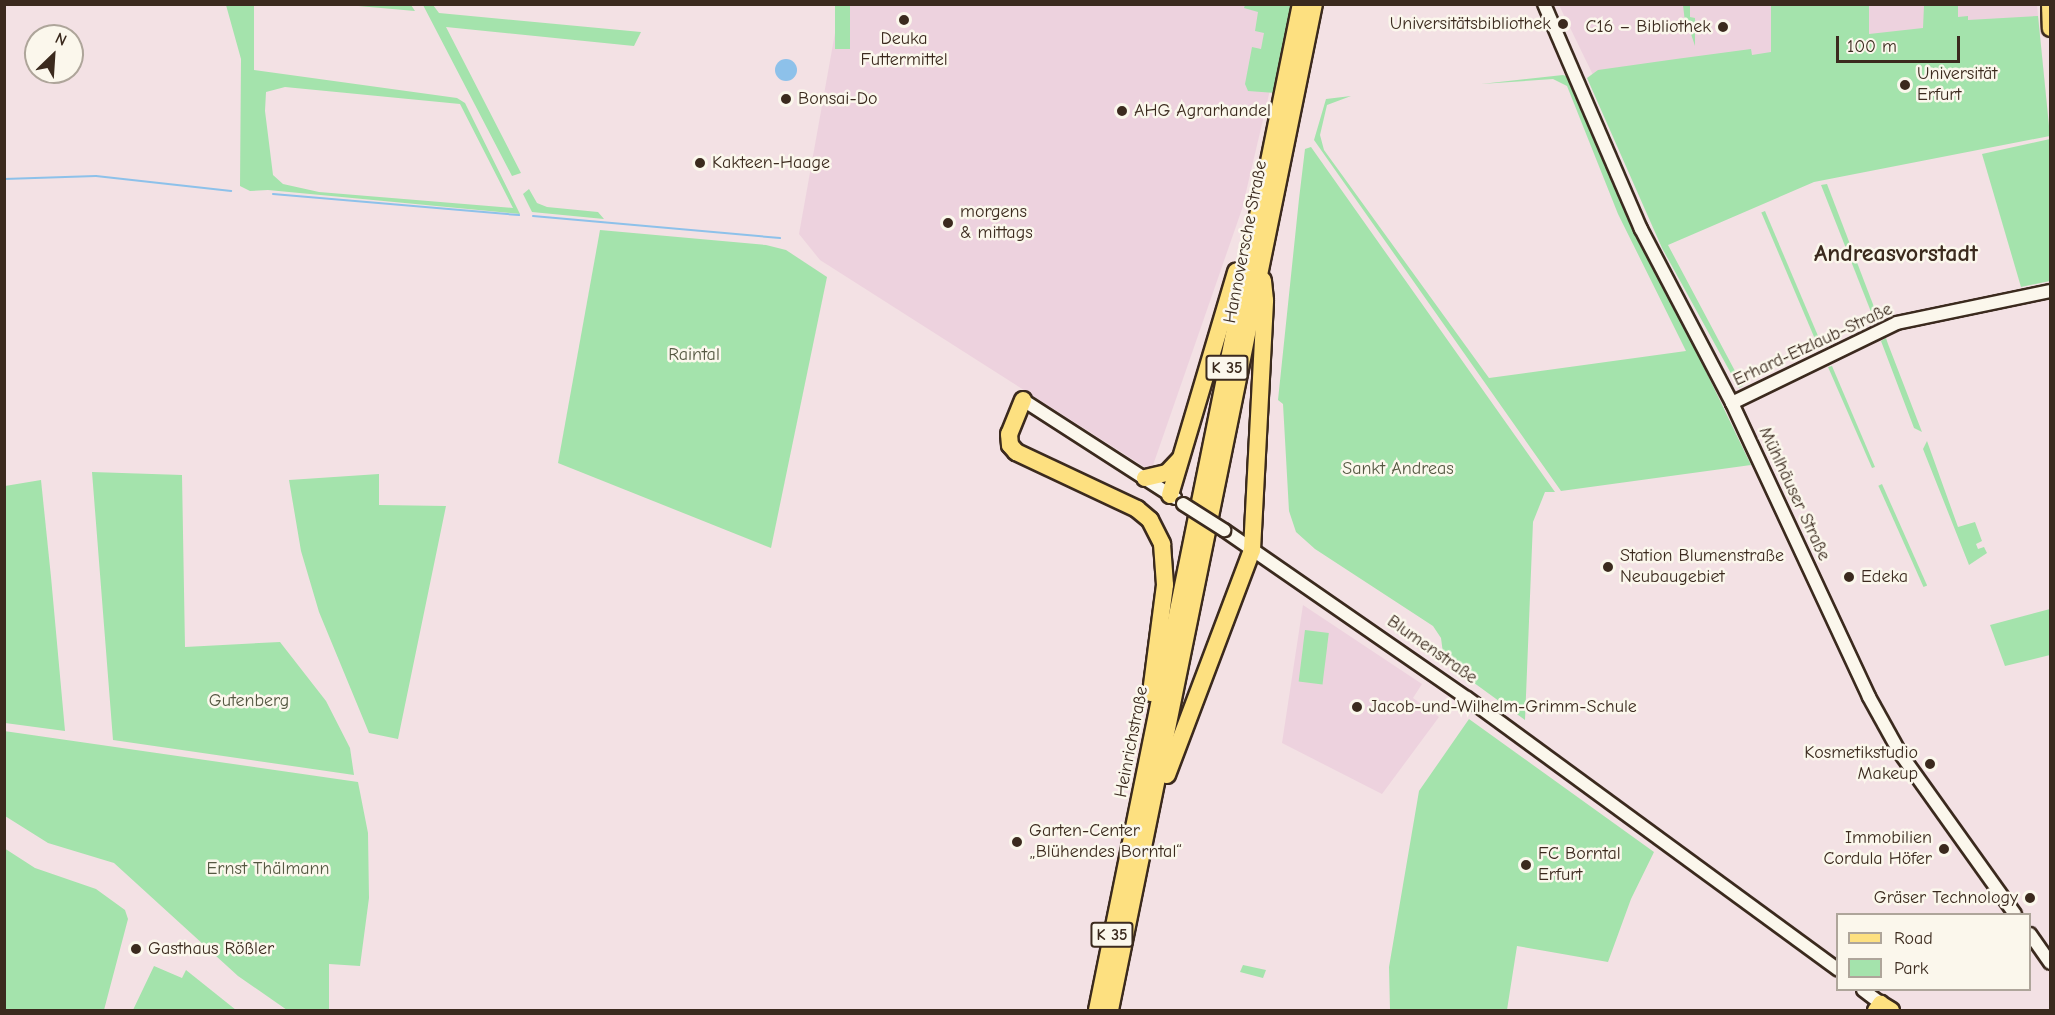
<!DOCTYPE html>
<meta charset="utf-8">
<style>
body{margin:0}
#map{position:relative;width:2055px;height:1015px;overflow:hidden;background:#f3e1e4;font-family:"Comic Neue",sans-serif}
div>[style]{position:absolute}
.built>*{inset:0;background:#edd2de}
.green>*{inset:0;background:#a4e3ac;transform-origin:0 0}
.water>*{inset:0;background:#8dc1ea}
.round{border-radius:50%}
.stream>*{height:2px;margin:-1px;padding:0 1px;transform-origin:1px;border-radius:1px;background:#8dc1ea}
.roads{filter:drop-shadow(2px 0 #3b2a1e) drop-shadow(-2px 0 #3b2a1e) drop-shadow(0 2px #3b2a1e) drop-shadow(0 -2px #3b2a1e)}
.minor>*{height:12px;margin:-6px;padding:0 6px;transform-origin:6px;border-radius:6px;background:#fbf7ec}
.major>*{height:15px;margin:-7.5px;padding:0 7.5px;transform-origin:7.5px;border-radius:7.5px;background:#fde080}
.highway>*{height:16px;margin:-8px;padding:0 8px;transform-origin:8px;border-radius:8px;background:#fde080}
.bridges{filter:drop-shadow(2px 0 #3b2a1e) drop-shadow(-2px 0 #3b2a1e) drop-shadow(0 2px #3b2a1e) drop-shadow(0 -2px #3b2a1e)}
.minor-bridge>*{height:12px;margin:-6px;padding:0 6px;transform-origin:6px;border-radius:6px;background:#fbf7ec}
.dots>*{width:16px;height:16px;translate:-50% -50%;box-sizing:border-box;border:3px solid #fbf7ec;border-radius:50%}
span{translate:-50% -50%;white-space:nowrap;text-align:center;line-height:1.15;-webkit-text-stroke:5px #fbf7ec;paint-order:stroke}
.shield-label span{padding:2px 4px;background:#fbf7ec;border:2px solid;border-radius:4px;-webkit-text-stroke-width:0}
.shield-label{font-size:16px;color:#3b2a1e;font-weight:700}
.poi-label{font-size:18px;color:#3b2a1e}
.right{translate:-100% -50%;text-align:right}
.left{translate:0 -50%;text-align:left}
.street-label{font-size:18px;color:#3b2a1e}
.park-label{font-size:18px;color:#555842}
.district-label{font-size:24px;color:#3b2a1e;font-weight:700}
.frame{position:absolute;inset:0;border:6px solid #3b2a1e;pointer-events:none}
.legend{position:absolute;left:1836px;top:913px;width:195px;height:78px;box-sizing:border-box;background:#fbf7ec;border:2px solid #aea59a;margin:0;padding:8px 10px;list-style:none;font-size:18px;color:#3b2a1e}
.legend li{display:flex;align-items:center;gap:12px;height:30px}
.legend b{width:30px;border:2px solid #aea59a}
.north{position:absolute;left:24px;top:24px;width:60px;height:60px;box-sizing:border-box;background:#fbf7ec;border:2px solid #aea59a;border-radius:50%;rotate:25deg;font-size:16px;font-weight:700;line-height:24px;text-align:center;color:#3b2a1e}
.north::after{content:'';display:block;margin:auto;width:21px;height:27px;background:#3b2a1e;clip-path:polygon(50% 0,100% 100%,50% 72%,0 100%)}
.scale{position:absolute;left:1836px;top:36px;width:124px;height:27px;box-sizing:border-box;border:3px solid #3b2a1e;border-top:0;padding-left:8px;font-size:18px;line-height:21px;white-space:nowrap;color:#3b2a1e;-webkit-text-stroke:4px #fbf7ec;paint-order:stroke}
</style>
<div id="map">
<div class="built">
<i style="clip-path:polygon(840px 5px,1290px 5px,1242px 209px,1151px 471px,820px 260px,799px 234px)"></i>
<i style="clip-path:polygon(1559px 5px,2037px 5px,2050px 136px,1593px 75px)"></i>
<i style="clip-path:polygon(1303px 605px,1422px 684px,1413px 698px,1439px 717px,1382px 794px,1282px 743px)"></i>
</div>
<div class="green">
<i style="clip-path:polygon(evenodd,226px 5px,254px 5px,254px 70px,457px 98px,465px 103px,520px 214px,268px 190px,250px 191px,240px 186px,241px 59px,226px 5px,285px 87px,460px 104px,513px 208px,319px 192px,283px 184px,273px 175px,265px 111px,266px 92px,285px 87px)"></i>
<i style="clip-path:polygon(347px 5px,411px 5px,415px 11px)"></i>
<i style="clip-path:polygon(423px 5px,433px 5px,439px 13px,641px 32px,634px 46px,446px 27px,521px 173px,512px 176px)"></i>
<i style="left:835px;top:5px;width:15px;height:44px"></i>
<i style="clip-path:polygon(1245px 5px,1294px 5px,1276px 93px,1248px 91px,1245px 84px,1252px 47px,1261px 49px,1264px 33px,1255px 31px,1258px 12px,1244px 8px)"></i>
<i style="clip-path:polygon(1683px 5px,1690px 5px,1690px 17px,1695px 18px,1695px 46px,1690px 31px,1686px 31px)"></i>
<i style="clip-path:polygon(1771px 5px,1869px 5px,1869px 34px,1923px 28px,1924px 5px,1958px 5px,1958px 17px,1968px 16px,1968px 20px,2038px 16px,2050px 136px,1814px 182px,1668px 245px,1743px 386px,1739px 388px,1662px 248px,1587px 78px,1598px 70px,1676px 59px,1751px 49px,1752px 55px,1771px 52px)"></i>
<i style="clip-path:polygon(1563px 75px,1571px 78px,1649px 253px,1751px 465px,1561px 491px,1314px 140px,1326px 99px,1351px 96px,1327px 105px,1320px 135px,1324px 150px,1489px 378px,1686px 351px,1618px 214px,1567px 86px,1553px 79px,1481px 84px)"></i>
<i style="clip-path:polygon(2050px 139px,2050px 281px,2021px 287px,1982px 154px)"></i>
<i style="clip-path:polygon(1311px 147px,1555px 492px,1545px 492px,1533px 522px,1525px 720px,1444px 661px,1441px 638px,1433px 626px,1315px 549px,1296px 532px,1289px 511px,1283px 404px,1278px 400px,1299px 199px,1305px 149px)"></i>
<i style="clip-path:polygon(1827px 184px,1879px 320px,1875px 322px,1821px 185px)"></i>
<i style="clip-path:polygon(529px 189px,537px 203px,547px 207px,598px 212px,604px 219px,532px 212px,523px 194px)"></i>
<i style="left:1765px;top:211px;width:147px;height:4px;rotate:67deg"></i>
<i style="clip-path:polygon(600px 230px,766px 245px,786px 250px,827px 277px,771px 548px,558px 463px)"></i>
<i style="clip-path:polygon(1886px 338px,1888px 344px,1922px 432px,1914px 428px,1881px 341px)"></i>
<i style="clip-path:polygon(1832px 366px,1875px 467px,1872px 468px,1828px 367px)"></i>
<i style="clip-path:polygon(1927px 441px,1958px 527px,1975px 522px,1982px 541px,1976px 544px,1978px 549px,1984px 547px,1987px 553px,1969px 565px,1923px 449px)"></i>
<i style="clip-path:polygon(92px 472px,182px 475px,185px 647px,280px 642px,326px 701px,350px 748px,354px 775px,113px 740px)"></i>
<i style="clip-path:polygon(379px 474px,379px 505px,446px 506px,398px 739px,369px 733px,319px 612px,301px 551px,289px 480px)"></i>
<i style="clip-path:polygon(41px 480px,51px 577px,65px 731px,5px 723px,5px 486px)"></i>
<i style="left:1882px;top:484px;width:111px;height:4px;rotate:66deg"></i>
<i style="clip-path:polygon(2050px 609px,2050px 655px,2005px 666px,1990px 625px)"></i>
<i style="left:1305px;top:630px;width:24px;height:52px;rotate:7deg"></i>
<i style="clip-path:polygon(1469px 719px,1654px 852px,1631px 899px,1608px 962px,1517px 946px,1507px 1010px,1390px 1010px,1389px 967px,1419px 791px)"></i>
<i style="clip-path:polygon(4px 731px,358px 782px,368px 833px,369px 898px,360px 966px,329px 964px,329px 1010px,287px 1010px,238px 976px,114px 863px,48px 843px,5px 816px)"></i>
<i style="clip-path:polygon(4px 848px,35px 868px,96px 889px,125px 910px,128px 919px,104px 1010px,5px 1010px)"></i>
<i style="clip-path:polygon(1243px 965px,1266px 970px,1263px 978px,1240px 972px)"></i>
<i style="clip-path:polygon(154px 966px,182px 978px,186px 970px,236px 1010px,133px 1010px)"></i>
</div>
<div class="water">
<i class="round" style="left:775px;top:59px;width:22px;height:22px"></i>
</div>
<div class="stream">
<i style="left:4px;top:179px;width:92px;rotate:-1.9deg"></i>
<i style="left:96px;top:176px;width:136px;rotate:6.3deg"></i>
<i style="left:273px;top:194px;width:247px;rotate:4.9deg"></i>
<i style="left:533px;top:216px;width:248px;rotate:5.1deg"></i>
</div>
<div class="roads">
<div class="minor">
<i style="left:1544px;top:4px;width:245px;rotate:66.7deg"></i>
<i style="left:1641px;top:229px;width:196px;rotate:62.4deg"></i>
<i style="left:1732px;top:403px;width:324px;rotate:65deg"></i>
<i style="left:1869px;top:697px;width:64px;rotate:61deg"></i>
<i style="left:1900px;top:753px;width:198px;rotate:54.5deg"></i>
<i style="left:1023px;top:400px;width:181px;rotate:32.8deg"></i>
<i style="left:1732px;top:403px;width:183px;rotate:-25.9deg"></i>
<i style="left:1897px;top:323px;width:156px;rotate:-11.8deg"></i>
<i style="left:1224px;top:530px;width:295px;rotate:34.7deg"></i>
<i style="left:1467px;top:698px;width:460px;rotate:36.2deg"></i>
<i style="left:2030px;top:934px;width:35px;rotate:55deg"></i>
<i style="left:1863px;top:990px;width:21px;rotate:37deg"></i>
</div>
<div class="major">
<i style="left:2049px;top:4px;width:24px;rotate:88deg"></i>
<i style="left:1875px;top:1010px;width:9px;rotate:-54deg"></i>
<i style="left:1880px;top:1003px;width:13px;rotate:32deg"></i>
</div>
<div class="highway">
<i style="left:1023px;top:400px;width:37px;rotate:112deg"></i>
<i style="left:1009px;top:434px;width:11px;rotate:85deg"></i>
<i style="left:1010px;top:445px;width:9px;rotate:49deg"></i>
<i style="left:1016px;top:452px;width:134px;rotate:25.2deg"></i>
<i style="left:1137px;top:509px;width:17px;rotate:40deg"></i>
<i style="left:1150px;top:520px;width:27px;rotate:63deg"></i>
<i style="left:1162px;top:544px;width:41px;rotate:85.8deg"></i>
<i style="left:1165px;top:585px;width:109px;rotate:97.4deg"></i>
<i style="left:1145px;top:478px;width:23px;rotate:-13deg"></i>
<i style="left:1167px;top:473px;width:18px;rotate:-47deg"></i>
<i style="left:1170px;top:495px;width:233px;rotate:-73.5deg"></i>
<i style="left:1167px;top:775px;width:241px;rotate:-69.3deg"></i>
<i style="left:1252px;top:550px;width:250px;rotate:-87deg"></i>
<i style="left:1265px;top:300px;width:20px;rotate:-96deg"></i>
<i style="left:1097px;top:1010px;width:1026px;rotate:-78.54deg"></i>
<i style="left:1110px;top:1010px;width:1026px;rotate:-78.54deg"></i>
</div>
</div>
<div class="bridges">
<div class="minor-bridge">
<i style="left:1183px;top:504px;width:49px;rotate:32.4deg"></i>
</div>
</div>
<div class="dots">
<i style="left:904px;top:20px;background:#3b2a1e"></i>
<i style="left:1563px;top:24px;background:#3b2a1e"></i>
<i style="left:1723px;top:27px;background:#3b2a1e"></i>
<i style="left:1905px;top:85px;background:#3b2a1e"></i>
<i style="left:786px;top:99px;background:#3b2a1e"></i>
<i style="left:1122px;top:111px;background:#3b2a1e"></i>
<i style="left:700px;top:163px;background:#3b2a1e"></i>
<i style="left:948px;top:223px;background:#3b2a1e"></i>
<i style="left:1608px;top:567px;background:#3b2a1e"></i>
<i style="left:1849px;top:577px;background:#3b2a1e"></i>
<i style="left:1357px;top:707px;background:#3b2a1e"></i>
<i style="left:1930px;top:764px;background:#3b2a1e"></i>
<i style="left:1017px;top:842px;background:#3b2a1e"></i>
<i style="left:1944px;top:849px;background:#3b2a1e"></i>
<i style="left:1526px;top:865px;background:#3b2a1e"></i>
<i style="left:2030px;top:898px;background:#3b2a1e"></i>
<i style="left:136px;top:949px;background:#3b2a1e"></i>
</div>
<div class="shield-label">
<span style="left:1227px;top:368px">K 35</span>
<span style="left:1112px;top:935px">K 35</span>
</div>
<div class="poi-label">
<span class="right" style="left:1551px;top:24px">Universitätsbibliothek</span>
<span class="right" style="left:1711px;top:27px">C16 – Bibliothek</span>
<span style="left:904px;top:50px">Deuka<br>Futtermittel</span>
<span class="left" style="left:1917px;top:85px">Universität<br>Erfurt</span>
<span class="left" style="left:798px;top:99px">Bonsai-Do</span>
<span class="left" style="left:1134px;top:111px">AHG Agrarhandel</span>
<span class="left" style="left:712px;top:163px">Kakteen-Haage</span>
<span class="left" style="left:960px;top:223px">morgens<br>&amp; mittags</span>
<span class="left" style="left:1620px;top:567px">Station Blumenstraße<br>Neubaugebiet</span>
<span class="left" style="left:1861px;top:577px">Edeka</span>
<span class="left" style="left:1369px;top:707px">Jacob-und-Wilhelm-Grimm-Schule</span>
<span class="right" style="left:1918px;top:764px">Kosmetikstudio<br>Makeup</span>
<span class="left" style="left:1029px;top:842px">Garten-Center<br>„Blühendes Borntal“</span>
<span class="right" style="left:1932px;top:849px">Immobilien<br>Cordula Höfer</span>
<span class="left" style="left:1538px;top:865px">FC Borntal<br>Erfurt</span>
<span class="right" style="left:2018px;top:898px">Gräser Technology</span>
<span class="left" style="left:148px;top:949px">Gasthaus Rößler</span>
</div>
<div class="street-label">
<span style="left:1246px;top:242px;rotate:-79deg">Hannoversche Straße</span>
<span style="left:1813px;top:345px;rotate:-25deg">Erhard-Etzlaub-Straße</span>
<span style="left:1794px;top:494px;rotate:65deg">Mühlhäuser Straße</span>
<span style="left:1432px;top:650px;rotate:35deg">Blumenstraße</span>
<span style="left:1132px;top:742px;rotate:-79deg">Heinrichstraße</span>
</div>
<div class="park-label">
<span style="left:694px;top:355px">Raintal</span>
<span style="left:1398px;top:469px">Sankt Andreas</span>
<span style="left:249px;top:701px">Gutenberg</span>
<span style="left:268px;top:869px">Ernst Thälmann</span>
</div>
<div class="district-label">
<span style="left:1896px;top:254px">Andreasvorstadt</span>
</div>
<div class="frame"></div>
<ul class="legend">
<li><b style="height:8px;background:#fde080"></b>Road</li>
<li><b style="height:16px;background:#a4e3ac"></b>Park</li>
</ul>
<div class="north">N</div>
<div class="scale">100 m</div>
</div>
